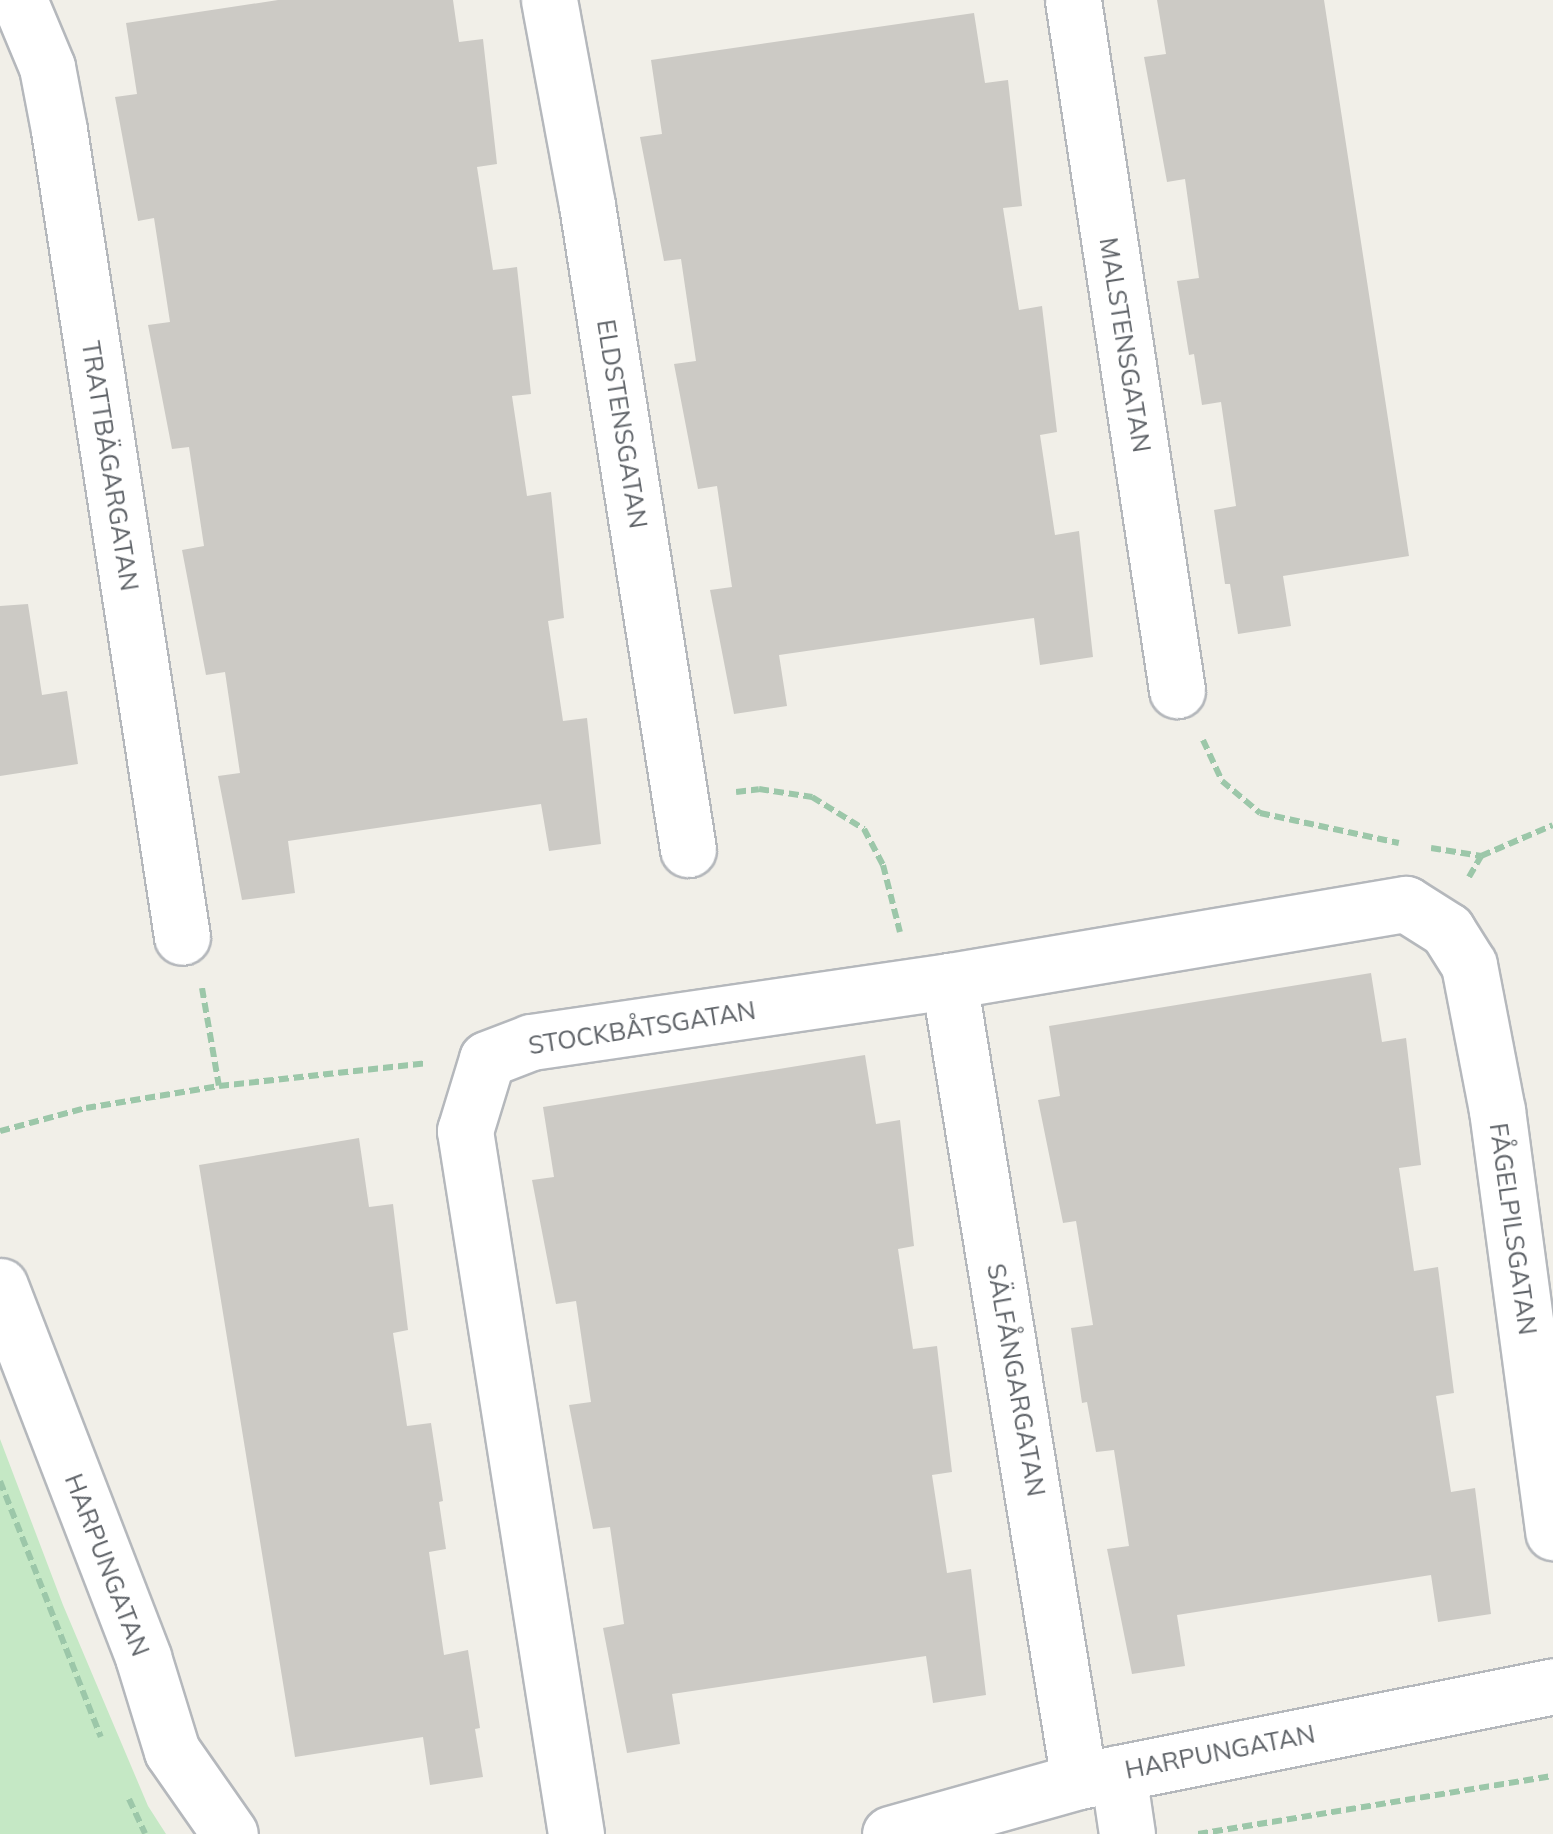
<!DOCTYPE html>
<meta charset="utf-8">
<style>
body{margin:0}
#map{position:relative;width:1553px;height:1834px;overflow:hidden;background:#f1efe8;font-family:Mulish,sans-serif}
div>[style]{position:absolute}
.green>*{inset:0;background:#c5e8c5}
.building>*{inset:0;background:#cccac5}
.path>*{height:6px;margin-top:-3px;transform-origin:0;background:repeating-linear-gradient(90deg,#9cc7a9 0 10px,transparent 0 15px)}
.roads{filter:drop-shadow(2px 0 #b5b8bc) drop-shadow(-2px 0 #b5b8bc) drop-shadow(0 2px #b5b8bc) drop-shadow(0 -2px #b5b8bc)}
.minor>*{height:55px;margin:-27.5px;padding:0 27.5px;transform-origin:27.5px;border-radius:27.5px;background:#fff}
span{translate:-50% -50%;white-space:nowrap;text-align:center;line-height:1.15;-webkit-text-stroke:10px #fff;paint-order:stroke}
.street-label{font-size:25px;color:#5f6368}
</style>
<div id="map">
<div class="green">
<i style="clip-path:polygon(0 1439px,63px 1605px,148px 1806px,166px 1834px,0 1834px)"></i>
</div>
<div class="building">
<i style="clip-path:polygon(278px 0,453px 0,459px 42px,483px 39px,497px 164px,477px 167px,493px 270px,517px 267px,531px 394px,512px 396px,527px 496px,551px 492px,564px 618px,548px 621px,563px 721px,587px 718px,601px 844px,549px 851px,541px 804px,288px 841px,295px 893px,242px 900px,218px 776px,240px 773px,225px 672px,206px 675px,182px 550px,204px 546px,189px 447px,172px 449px,148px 325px,170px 322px,154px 218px,138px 221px,115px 97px,137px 94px,126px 23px)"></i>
<i style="clip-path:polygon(1157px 0,1324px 0,1409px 556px,1283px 576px,1291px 626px,1238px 634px,1230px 584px,1225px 584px,1214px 510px,1236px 506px,1221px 402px,1202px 405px,1194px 354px,1189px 355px,1177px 281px,1199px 278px,1185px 179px,1167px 182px,1144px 57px,1166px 54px)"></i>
<i style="clip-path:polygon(974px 13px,985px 83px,1008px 80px,1022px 206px,1003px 208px,1019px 310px,1042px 306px,1057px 432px,1040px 435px,1055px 535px,1079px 531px,1093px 657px,1040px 665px,1034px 618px,779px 655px,787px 706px,734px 714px,710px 590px,732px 587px,717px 486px,698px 489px,674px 364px,696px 361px,681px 259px,664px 261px,640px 137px,662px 134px,651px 60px)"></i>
<i style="clip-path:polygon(28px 604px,42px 695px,67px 691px,78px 764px,0 776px,0 606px)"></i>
<i style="clip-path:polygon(1371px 973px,1382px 1042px,1406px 1038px,1421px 1165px,1399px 1168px,1414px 1271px,1438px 1267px,1454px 1393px,1436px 1396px,1451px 1492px,1475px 1488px,1491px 1614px,1438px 1622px,1431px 1575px,1177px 1615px,1185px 1666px,1132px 1674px,1107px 1549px,1129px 1546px,1114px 1450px,1096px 1452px,1087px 1402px,1082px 1403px,1071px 1328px,1093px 1325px,1076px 1221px,1063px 1223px,1038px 1100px,1060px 1096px,1049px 1026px)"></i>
<i style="clip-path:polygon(865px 1055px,876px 1124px,900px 1120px,914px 1246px,898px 1249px,913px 1349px,937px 1346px,952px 1472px,932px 1475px,947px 1573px,971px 1569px,986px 1695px,933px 1703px,926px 1656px,672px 1694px,680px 1744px,627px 1753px,603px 1628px,624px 1624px,610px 1527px,593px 1529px,569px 1405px,591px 1402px,576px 1301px,556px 1304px,532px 1180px,554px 1177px,543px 1107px)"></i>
<i style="clip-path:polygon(359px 1138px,369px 1207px,393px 1204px,408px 1330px,393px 1333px,407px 1426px,431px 1423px,443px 1501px,439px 1502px,446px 1549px,429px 1552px,444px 1655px,468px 1650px,480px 1728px,475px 1729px,483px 1777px,430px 1785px,423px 1737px,295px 1757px,199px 1165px)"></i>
</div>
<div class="path">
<i style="left:1203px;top:740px;width:45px;rotate:65.1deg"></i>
<i style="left:1222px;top:781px;width:50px;rotate:40.1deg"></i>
<i style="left:1260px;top:813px;width:142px;rotate:12.2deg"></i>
<i style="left:736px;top:792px;width:23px;rotate:-7deg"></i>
<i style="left:759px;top:789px;width:54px;rotate:8.6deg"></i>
<i style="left:812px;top:797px;width:61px;rotate:31.6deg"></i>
<i style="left:864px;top:829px;width:41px;rotate:62.2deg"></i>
<i style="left:883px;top:865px;width:69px;rotate:75.8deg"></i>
<i style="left:1431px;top:848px;width:51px;rotate:9.1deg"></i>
<i style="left:1481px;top:856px;width:78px;rotate:-23.3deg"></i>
<i style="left:1469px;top:877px;width:24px;rotate:-60deg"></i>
<i style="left:202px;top:988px;width:99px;rotate:80.2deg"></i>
<i style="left:0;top:1131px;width:89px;rotate:-15deg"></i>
<i style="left:86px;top:1108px;width:135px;rotate:-9.4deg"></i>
<i style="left:219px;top:1086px;width:208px;rotate:-6.3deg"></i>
<i style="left:0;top:1481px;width:275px;rotate:68.5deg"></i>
<i style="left:129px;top:1799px;width:38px;rotate:65deg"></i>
<i style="left:1198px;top:1834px;width:360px;rotate:-9.3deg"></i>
</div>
<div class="roads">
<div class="minor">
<i style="left:19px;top:0;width:73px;rotate:67.3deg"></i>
<i style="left:47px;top:67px;width:64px;rotate:79.2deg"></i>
<i style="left:59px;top:130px;width:816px;rotate:81.33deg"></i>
<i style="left:549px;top:0;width:208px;rotate:79.5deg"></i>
<i style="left:587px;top:205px;width:652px;rotate:81.09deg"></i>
<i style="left:1073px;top:0;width:698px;rotate:81.43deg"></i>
<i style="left:949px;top:981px;width:810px;rotate:80.77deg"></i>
<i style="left:0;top:1286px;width:398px;rotate:68.9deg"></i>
<i style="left:143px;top:1657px;width:98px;rotate:72.9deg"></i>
<i style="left:172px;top:1751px;width:101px;rotate:55.1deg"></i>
<i style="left:1118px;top:1773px;width:62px;rotate:81.6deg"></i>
<i style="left:576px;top:1834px;width:712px;rotate:-98.97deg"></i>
<i style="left:465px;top:1131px;width:75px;rotate:-73deg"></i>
<i style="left:487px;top:1059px;width:47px;rotate:-21.1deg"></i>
<i style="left:531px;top:1042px;width:422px;rotate:-8.3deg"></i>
<i style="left:949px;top:981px;width:463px;rotate:-9.6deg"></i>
<i style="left:1406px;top:904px;width:49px;rotate:32.4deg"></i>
<i style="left:1447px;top:930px;width:41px;rotate:57.8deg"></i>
<i style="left:1469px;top:965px;width:148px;rotate:79.1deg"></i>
<i style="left:1497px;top:1110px;width:426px;rotate:82.4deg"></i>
<i style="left:890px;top:1834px;width:196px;rotate:-15.7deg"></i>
<i style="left:1079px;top:1781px;width:483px;rotate:-11.3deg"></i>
</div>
</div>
<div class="street-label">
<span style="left:1125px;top:345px;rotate:81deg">MALSTENSGATAN</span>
<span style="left:622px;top:424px;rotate:81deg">ELDSTENSGATAN</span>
<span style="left:110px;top:466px;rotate:81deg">TRATTBÄGARGATAN</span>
<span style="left:642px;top:1028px;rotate:-9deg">STOCKBÅTSGATAN</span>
<span style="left:1513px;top:1229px;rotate:82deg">FÅGELPILSGATAN</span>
<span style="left:1016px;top:1380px;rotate:80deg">SÄLFÅNGARGATAN</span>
<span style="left:107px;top:1565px;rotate:69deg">HARPUNGATAN</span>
<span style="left:1220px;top:1752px;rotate:-11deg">HARPUNGATAN</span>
</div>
</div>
